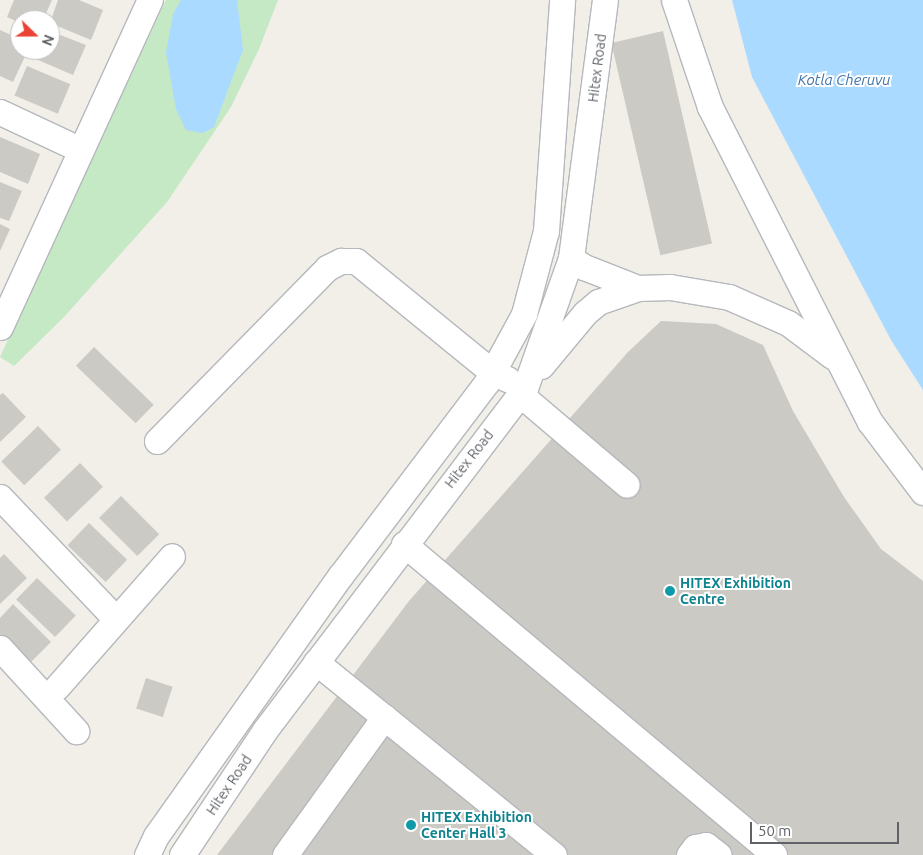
<!DOCTYPE html>
<style>
body{margin:0}
#map{position:relative;width:923px;height:855px;overflow:hidden;background:#f1efe8;font-family:Ubuntu,sans-serif}
div>[style]{position:absolute}
.green>*{inset:0;background:#c5e8c5}
.water>*{inset:0;background:#aadaff}
.building>*{inset:0;background:#cccac5;transform-origin:0 0}
.roads{filter:drop-shadow(1px 0 #b5b8bc) drop-shadow(-1px 0 #b5b8bc) drop-shadow(0 1px #b5b8bc) drop-shadow(0 -1px #b5b8bc)}
.minor>*{height:25px;margin:-12.5px;padding:0 12.5px;transform-origin:12.5px;border-radius:12.5px;background:#fff}
.dots>*{width:14px;height:14px;translate:-50% -50%;box-sizing:border-box;border:2px solid #fff;border-radius:50%}
span{translate:-50% -50%;white-space:nowrap;text-align:center;line-height:1.15;-webkit-text-stroke:4px #fff;paint-order:stroke}
.street-label{font-size:14px;color:#5f6368}
.culture-label{font-size:14px;color:#0d838f;font-weight:700}
.left{translate:0 -50%;text-align:left}
.water-label{font-size:15px;color:#4174aa;font-style:italic}
.north{position:absolute;left:10px;top:10px;width:50px;height:50px;box-sizing:border-box;background:#fff;border:1px solid #bfc1c3;border-radius:50%;rotate:112deg;font-size:14px;font-weight:700;line-height:20px;text-align:center;color:#5f6368}
.north::after{content:'';display:block;margin:auto;width:18px;height:22px;background:#ea4335;clip-path:polygon(50% 0,100% 100%,50% 72%,0 100%)}
.scale{position:absolute;left:750px;top:822px;width:149px;height:22px;box-sizing:border-box;border:2px solid #5f6368;border-top:0;padding-left:6px;font-size:15px;line-height:18px;white-space:nowrap;color:#5f6368;-webkit-text-stroke:4px #fff;paint-order:stroke}
</style>
<div id="map">
<div class="green">
<i style="clip-path:polygon(166px 0,278px 0,259px 49px,231px 107px,167px 202px,64px 317px,14px 366px,0 357px)"></i>
</div>
<div class="water">
<i style="clip-path:polygon(181px 0,237px 0,243px 50px,214px 127px,203px 133px,186px 130px,176px 109px,166px 53px,173px 14px)"></i>
<i style="clip-path:polygon(732px 0,923px 0,923px 390px,891px 340px,752px 77px)"></i>
</div>
<div class="building">
<i style="clip-path:polygon(14px 0,52px 0,43px 20px,20px 20px,20px 23px,7px 17px)"></i>
<i style="clip-path:polygon(58px 0,79px 0,103px 10px,91px 40px,50px 23px)"></i>
<i style="clip-path:polygon(0 30px,20px 39px,20px 50px,28px 50px,13px 82px,0 76px)"></i>
<i style="clip-path:polygon(50px 31px,86px 45px,73px 75px,31px 57px,34px 50px,50px 50px)"></i>
<i style="left:663px;top:31px;width:218px;height:53px;rotate:77deg"></i>
<i style="left:27px;top:66px;width:47px;height:32px;rotate:23deg"></i>
<i style="clip-path:polygon(0 137px,40px 154px,28px 184px,0 172px)"></i>
<i style="clip-path:polygon(0 182px,22px 191px,9px 221px,0 218px)"></i>
<i style="clip-path:polygon(0 224px,10px 229px,0 251px)"></i>
<i style="clip-path:polygon(661px 321px,716px 324px,763px 345px,793px 411px,844px 497px,881px 549px,923px 581px,923px 855px,217px 855px,409px 601px,628px 352px)"></i>
<i style="left:94px;top:347px;width:83px;height:26px;rotate:44deg"></i>
<i style="clip-path:polygon(3px 393px,26px 417px,0 442px,0 395px)"></i>
<i style="left:38px;top:426px;width:33px;height:51px;rotate:46deg"></i>
<i style="left:80px;top:463px;width:33px;height:50px;rotate:46deg"></i>
<i style="left:121px;top:496px;width:54px;height:31px;rotate:45deg"></i>
<i style="left:89px;top:523px;width:53px;height:31px;rotate:44deg"></i>
<i style="clip-path:polygon(4px 554px,27px 578px,0 604px,0 558px)"></i>
<i style="left:37px;top:578px;width:54px;height:30px;rotate:44deg"></i>
<i style="clip-path:polygon(13px 604px,51px 642px,29px 664px,0 635px,0 618px)"></i>
<i style="left:146px;top:678px;width:28px;height:32px;rotate:18deg"></i>
</div>
<div class="roads">
<div class="minor">
<i style="left:674px;top:0;width:113px;rotate:71.4deg"></i>
<i style="left:710px;top:107px;width:353px;rotate:63.1deg"></i>
<i style="left:870px;top:422px;width:88px;rotate:52.9deg"></i>
<i style="left:0;top:112px;width:89px;rotate:25.1deg"></i>
<i style="left:571px;top:258px;width:16px;rotate:35deg"></i>
<i style="left:584px;top:267px;width:58px;rotate:21.3deg"></i>
<i style="left:0;top:327px;width:360px;rotate:-65.4deg"></i>
<i style="left:541px;top:366px;width:69px;rotate:-50.3deg"></i>
<i style="left:585px;top:313px;width:17px;rotate:-40deg"></i>
<i style="left:598px;top:302px;width:42px;rotate:-19.3deg"></i>
<i style="left:638px;top:288px;width:32px;rotate:-2deg"></i>
<i style="left:670px;top:287px;width:60px;rotate:9.6deg"></i>
<i style="left:729px;top:297px;width:64px;rotate:23.8deg"></i>
<i style="left:788px;top:323px;width:55px;rotate:36.9deg"></i>
<i style="left:520px;top:394px;width:140px;rotate:40.4deg"></i>
<i style="left:157px;top:441px;width:243px;rotate:-45.5deg"></i>
<i style="left:327px;top:268px;width:16px;rotate:-27deg"></i>
<i style="left:341px;top:261px;width:15px"></i>
<i style="left:356px;top:261px;width:176px;rotate:39.2deg"></i>
<i style="left:492px;top:372px;width:17px;rotate:25deg"></i>
<i style="left:0;top:497px;width:167px;rotate:46.5deg"></i>
<i style="left:404px;top:544px;width:483px;rotate:40deg"></i>
<i style="left:0;top:648px;width:113px;rotate:47.5deg"></i>
<i style="left:316px;top:662px;width:87px;rotate:39deg"></i>
<i style="left:57px;top:687px;width:174px;rotate:-48.7deg"></i>
<i style="left:147px;top:855px;width:21px;rotate:-65deg"></i>
<i style="left:156px;top:836px;width:320px;rotate:-54.7deg"></i>
<i style="left:341px;top:575px;width:242px;rotate:-52.9deg"></i>
<i style="left:487px;top:382px;width:77px;rotate:-61.4deg"></i>
<i style="left:524px;top:314px;width:86px;rotate:-75.2deg"></i>
<i style="left:546px;top:231px;width:232px;rotate:-86deg"></i>
<i style="left:182px;top:855px;width:150px;rotate:-56.4deg"></i>
<i style="left:265px;top:730px;width:430px;rotate:-52.8deg"></i>
<i style="left:525px;top:388px;width:138px;rotate:-70.5deg"></i>
<i style="left:571px;top:258px;width:260px;rotate:-82.5deg"></i>
<i style="left:285px;top:855px;width:170px;rotate:-54.3deg"></i>
<i style="left:384px;top:717px;width:219px;rotate:39.1deg"></i>
<i style="left:689px;top:855px;width:10px;rotate:-53deg"></i>
<i style="left:695px;top:847px;width:11px;rotate:-10deg"></i>
<i style="left:706px;top:845px;width:16px;rotate:38deg"></i>
</div>
</div>
<div class="dots">
<i style="left:670px;top:591px;background:#0f9aa8"></i>
<i style="left:411px;top:825px;background:#0f9aa8"></i>
</div>
<div class="street-label">
<span style="left:597px;top:68px;rotate:-83deg">Hitex Road</span>
<span style="left:469px;top:459px;rotate:-52deg">Hitex Road</span>
<span style="left:229px;top:785px;rotate:-56deg">Hitex Road</span>
</div>
<div class="culture-label">
<span class="left" style="left:680px;top:591px">HITEX Exhibition<br>Centre</span>
<span class="left" style="left:421px;top:825px">HITEX Exhibition<br>Center Hall 3</span>
</div>
<div class="water-label">
<span style="left:844px;top:80px">Kotla Cheruvu</span>
</div>
<div class="north">N</div>
<div class="scale">50 m</div>
</div>
